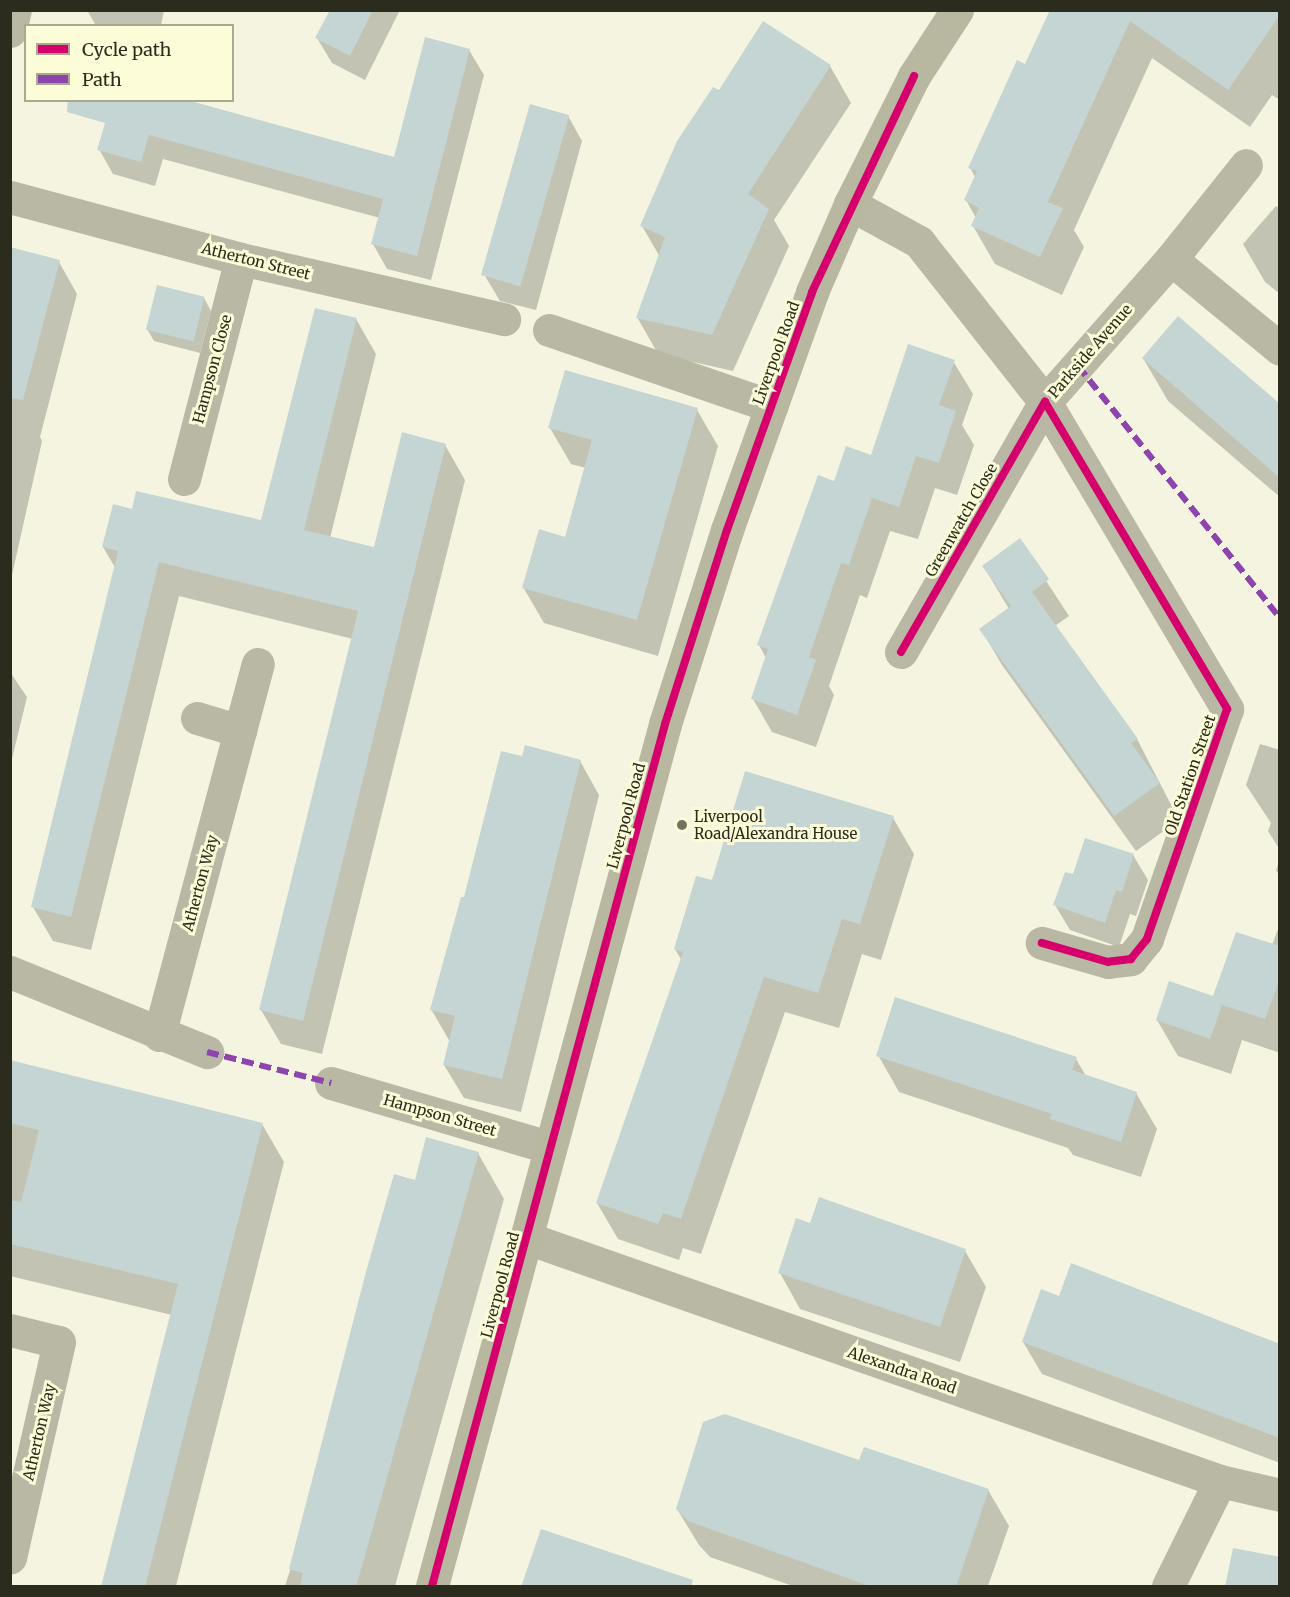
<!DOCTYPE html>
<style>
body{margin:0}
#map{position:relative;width:1290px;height:1597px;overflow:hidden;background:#f4f4e0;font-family:Merriweather,serif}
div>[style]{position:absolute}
.shadow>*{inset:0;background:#0003}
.building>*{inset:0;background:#c4d5d4;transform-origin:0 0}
.minor>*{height:33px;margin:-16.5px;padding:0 16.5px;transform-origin:16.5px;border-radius:16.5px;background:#b8b8a4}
.primary>*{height:33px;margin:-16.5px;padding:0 16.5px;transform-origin:16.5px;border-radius:16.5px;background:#b8b8a1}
.quiet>*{height:6px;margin-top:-3px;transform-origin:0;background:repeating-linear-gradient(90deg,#8e44ad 0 12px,transparent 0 18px)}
.cycleway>*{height:8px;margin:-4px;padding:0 4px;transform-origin:4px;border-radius:4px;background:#d6006c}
.dots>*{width:16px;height:16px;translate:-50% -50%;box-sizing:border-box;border:3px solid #fcfcd8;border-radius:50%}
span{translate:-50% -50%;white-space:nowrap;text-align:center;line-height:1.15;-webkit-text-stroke:6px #fcfcd8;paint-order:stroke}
.street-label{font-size:15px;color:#2c2c1e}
.poi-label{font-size:15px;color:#2c2c1e}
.left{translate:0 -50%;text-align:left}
.frame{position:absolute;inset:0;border:12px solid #2c2c1e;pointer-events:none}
.legend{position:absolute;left:24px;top:24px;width:210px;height:78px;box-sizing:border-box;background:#fcfcd8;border:2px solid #a9a98e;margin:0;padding:8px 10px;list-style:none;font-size:18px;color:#2c2c1e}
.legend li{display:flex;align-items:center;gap:12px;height:30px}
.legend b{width:30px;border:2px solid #a9a98e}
</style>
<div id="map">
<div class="shadow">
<i style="clip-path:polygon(87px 10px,164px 10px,161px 26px,101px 26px,95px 24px)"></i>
<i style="clip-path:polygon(331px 10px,400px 10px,365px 80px,332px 63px,317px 38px)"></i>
<i style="clip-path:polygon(1051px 10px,1280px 10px,1280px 100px,1272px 95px,1250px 127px,1152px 58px,1074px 230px,1084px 247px,1062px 295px,995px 264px,973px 226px,976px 218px,966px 200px,975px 177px,970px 167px,1026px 66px)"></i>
<i style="clip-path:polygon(469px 50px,484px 75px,431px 280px,387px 269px,373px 244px,380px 218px,163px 159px,155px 186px,113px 174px,99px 149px,113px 100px,395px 159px)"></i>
<i style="clip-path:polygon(830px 66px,851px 103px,774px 220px,789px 246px,733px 371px,658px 354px,637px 317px,660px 257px,642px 226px,719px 92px)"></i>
<i style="clip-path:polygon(568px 116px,582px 141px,536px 310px,500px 301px,485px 276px)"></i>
<i style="clip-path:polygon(1276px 206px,1280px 209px,1280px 294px,1265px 282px,1243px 244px)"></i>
<i style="clip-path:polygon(10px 249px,59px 262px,77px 294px,40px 437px,42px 441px,10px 584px)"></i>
<i style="clip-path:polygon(204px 298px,211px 311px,200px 353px,154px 341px,147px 329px)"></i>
<i style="clip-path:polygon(356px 319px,376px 354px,330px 538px,375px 549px,445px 445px,465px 480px,322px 1054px,281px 1044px,261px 1010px,353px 639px,179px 596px,91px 950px,53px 941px,33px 907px,116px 569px,103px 547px,133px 511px,262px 522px)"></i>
<i style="clip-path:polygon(1143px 358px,1280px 406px,1280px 497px,1168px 401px)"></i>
<i style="clip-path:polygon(953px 361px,973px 394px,962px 425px,974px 445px,957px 495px,935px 488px,918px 539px,890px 531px,867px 598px,860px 595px,829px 686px,834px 695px,816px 747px,772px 732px,753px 699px,766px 658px,759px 645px,835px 483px,872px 457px)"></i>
<i style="clip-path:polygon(697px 410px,718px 446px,658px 656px,544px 623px,523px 587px,566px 539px,586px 468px,571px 464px,550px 428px)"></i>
<i style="clip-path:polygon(1020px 541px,1069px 616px,1055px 626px,1137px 739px,1179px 820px,1136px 851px,1002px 665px,981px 629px,1009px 609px,984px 567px)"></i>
<i style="clip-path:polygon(10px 672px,27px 697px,10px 767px)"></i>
<i style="clip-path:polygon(1260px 744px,1280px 750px,1280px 850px,1268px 831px,1271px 823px,1246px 785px)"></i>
<i style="clip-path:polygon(524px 758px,580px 761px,599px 795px,521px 1112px,464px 1098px,444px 1065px,450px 1042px,431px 1009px,465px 899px)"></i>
<i style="clip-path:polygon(893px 818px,914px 854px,881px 960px,862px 954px,839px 1028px,785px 1012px,701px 1254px,683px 1248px,679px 1260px,618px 1239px,597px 1203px,682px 961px,675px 949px,713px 882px)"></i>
<i style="clip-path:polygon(1133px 855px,1148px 880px,1136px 916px,1130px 914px,1119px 947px,1070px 930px,1055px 905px,1074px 876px)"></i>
<i style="clip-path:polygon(1280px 859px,1280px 876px,1276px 870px)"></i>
<i style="clip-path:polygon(1280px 924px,1280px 1053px,1242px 1040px,1231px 1074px,1178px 1056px,1157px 1020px,1214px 998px,1272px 945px)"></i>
<i style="clip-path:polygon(878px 1055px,1076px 1059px,1086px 1076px,1136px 1093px,1157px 1129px,1141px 1177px,1073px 1155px,1068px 1148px,899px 1092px)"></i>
<i style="clip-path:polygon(11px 1061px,262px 1124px,284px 1162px,176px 1586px,103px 1586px,172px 1315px,10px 1276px)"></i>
<i style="clip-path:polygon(478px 1153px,504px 1199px,395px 1586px,285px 1586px,416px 1181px)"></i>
<i style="clip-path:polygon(811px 1225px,965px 1251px,986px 1287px,960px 1362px,800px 1309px,780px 1273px)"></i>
<i style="clip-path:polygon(1060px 1298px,1280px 1345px,1280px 1463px,1042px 1374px,1023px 1342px)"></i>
<i style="clip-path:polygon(860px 1462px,988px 1490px,1009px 1526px,988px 1586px,793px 1586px,710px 1557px,699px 1545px,677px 1509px)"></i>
</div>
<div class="building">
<i style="clip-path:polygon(330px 10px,373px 10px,350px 56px,315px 38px)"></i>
<i style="clip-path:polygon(1050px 10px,1280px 10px,1280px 15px,1228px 90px,1130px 21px,1048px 202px,1063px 208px,1040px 257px,971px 226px,979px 208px,964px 200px,977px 171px,968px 168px,1017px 60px,1025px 64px)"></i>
<i style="clip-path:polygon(763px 21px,831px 65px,748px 194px,769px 209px,712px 335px,636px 318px,665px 237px,640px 226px,677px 141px,713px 87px,719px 90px)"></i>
<i style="clip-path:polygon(425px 37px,470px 49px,417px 256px,371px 244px,383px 199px,149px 135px,141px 162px,97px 150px,105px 123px,67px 112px,68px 100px,187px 100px,394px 157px)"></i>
<i style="left:530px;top:104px;width:41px;height:178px;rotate:16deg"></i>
<i style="clip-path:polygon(10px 247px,60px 260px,23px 400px,10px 398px)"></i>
<i style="left:157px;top:285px;width:49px;height:46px;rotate:14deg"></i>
<i style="clip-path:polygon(315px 308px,357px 318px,304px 530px,374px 547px,402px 432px,446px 444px,303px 1021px,259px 1010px,358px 611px,159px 562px,71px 917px,31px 907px,118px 551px,102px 547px,113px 504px,132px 509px,136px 491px,261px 520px)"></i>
<i style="clip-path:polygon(1178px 316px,1280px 404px,1280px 478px,1142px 358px)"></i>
<i style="clip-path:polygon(908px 344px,955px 360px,939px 405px,956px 411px,939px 463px,916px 456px,899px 507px,872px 498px,849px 565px,841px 563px,809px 657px,816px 660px,797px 715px,751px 699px,768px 649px,757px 645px,818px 475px,834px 481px,846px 446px,871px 455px)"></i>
<i style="clip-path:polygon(565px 370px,698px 408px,637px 620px,522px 588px,539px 529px,565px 537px,592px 440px,548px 428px)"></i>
<i style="clip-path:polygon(1020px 538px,1049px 579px,1032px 592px,1138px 739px,1131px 743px,1160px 783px,1114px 816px,979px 629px,1011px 606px,982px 566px)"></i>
<i style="clip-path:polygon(525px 745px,581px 760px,502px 1079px,443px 1065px,455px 1016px,430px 1010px,461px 897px,464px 897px,501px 751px,522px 756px)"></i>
<i style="clip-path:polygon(745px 771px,894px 816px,860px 924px,842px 919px,818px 993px,764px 977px,681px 1219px,663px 1213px,658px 1224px,596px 1203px,683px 952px,674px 949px,696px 876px,712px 880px)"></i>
<i style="clip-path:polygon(1085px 838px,1134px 854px,1122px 892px,1116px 890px,1105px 923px,1053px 905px,1065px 872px,1073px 874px)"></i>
<i style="clip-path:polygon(1236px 932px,1280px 946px,1280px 979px,1265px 1019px,1222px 1005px,1210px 1039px,1156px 1020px,1169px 981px,1213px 996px)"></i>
<i style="clip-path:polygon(895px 997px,1077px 1057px,1072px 1070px,1137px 1092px,1121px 1142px,1050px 1119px,1052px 1114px,876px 1056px)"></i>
<i style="clip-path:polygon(10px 1060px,263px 1123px,145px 1587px,101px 1587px,178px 1284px,10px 1244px,10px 1200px,21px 1202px,39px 1130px,10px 1123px)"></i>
<i style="clip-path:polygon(426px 1137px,479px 1152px,356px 1587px,300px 1587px,303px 1573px,289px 1569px,367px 1268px,394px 1174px,415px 1180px)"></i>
<i style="clip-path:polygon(819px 1197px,966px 1249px,940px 1327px,778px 1273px,796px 1218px,810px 1223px)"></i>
<i style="clip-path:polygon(1071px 1263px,1280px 1344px,1280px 1438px,1022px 1342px,1041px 1289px,1059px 1296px)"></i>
<i style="clip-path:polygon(725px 1414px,859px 1460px,864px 1447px,989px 1489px,956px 1587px,872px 1587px,688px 1521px,676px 1509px,703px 1422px)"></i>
<i style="clip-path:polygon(541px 1529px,693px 1580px,691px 1587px,521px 1587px)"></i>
<i style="clip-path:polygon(1233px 1548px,1280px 1557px,1280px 1587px,1225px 1587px)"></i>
</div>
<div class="minor">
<i style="left:10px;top:31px;width:22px;rotate:-77deg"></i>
<i style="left:10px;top:197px;width:239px;rotate:15deg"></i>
<i style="left:241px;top:259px;width:270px;rotate:12.9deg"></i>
<i style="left:850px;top:204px;width:79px;rotate:28.8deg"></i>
<i style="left:919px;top:242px;width:204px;rotate:51.8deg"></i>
<i style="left:1045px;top:402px;width:191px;rotate:-48.6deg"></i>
<i style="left:1171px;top:259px;width:120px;rotate:-51.4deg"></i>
<i style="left:1171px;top:259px;width:141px;rotate:39.5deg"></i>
<i style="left:549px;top:330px;width:235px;rotate:18.9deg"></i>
<i style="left:184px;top:479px;width:227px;rotate:-75.5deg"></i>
<i style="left:901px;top:652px;width:289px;rotate:-60.1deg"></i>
<i style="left:1045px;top:402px;width:357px;rotate:59.3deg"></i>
<i style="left:1227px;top:709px;width:244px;rotate:109.2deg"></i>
<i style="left:1147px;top:939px;width:26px;rotate:129deg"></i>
<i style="left:1131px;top:959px;width:23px;rotate:173deg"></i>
<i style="left:1108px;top:962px;width:69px;rotate:-163.9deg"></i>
<i style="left:197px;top:718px;width:45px;rotate:16.8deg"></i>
<i style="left:10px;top:972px;width:213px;rotate:22.1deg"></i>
<i style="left:159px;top:1035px;width:384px;rotate:-75.1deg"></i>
<i style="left:331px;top:1083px;width:227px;rotate:16.4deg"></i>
<i style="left:527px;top:1238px;width:734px;rotate:19.32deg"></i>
<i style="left:1220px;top:1481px;width:62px;rotate:13.1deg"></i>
<i style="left:10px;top:1330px;width:50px;rotate:13.8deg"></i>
<i style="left:59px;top:1342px;width:221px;rotate:102.8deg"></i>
<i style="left:1168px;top:1586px;width:117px;rotate:-63.7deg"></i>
</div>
<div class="primary">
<i style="left:432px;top:1586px;width:893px;rotate:-74.87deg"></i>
<i style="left:665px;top:724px;width:204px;rotate:-72.3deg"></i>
<i style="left:727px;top:530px;width:253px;rotate:-70.3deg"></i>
<i style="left:812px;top:292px;width:96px;rotate:-66.6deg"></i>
<i style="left:850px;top:204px;width:143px;rotate:-63.4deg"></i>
<i style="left:914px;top:76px;width:79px;rotate:-56.9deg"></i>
</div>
<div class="quiet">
<i style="left:1078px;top:366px;width:323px;rotate:51.3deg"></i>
<i style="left:207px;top:1052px;width:128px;rotate:14deg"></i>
</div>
<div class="cycleway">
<i style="left:901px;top:652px;width:289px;rotate:-60.1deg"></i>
<i style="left:1045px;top:402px;width:357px;rotate:59.3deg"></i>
<i style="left:1227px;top:709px;width:244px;rotate:109.2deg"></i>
<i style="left:1147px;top:939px;width:26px;rotate:129deg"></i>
<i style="left:1131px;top:959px;width:23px;rotate:173deg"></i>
<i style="left:1108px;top:962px;width:69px;rotate:-163.9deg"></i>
<i style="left:432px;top:1586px;width:893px;rotate:-74.87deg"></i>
<i style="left:665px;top:724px;width:204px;rotate:-72.3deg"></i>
<i style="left:727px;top:530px;width:253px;rotate:-70.3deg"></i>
<i style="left:812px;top:292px;width:239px;rotate:-64.7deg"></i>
</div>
<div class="dots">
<i style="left:682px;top:825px;background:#727262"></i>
</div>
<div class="street-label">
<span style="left:256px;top:261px;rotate:14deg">Atherton Street</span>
<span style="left:1090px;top:351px;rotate:-49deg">Parkside Avenue</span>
<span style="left:776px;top:353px;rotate:-70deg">Liverpool Road</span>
<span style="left:212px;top:369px;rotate:-75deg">Hampson Close</span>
<span style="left:961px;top:520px;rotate:-60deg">Greenwatch Close</span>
<span style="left:1190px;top:775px;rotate:-71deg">Old Station Street</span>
<span style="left:626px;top:816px;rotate:-75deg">Liverpool Road</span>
<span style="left:200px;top:883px;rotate:-75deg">Atherton Way</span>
<span style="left:440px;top:1115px;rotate:16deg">Hampson Street</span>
<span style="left:500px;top:1285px;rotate:-75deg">Liverpool Road</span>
<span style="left:902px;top:1370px;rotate:19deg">Alexandra Road</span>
<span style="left:39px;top:1432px;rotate:-77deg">Atherton Way</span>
</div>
<div class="poi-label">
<span class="left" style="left:694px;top:825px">Liverpool<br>Road/Alexandra House</span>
</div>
<div class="frame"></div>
<ul class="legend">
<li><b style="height:8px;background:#d6006c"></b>Cycle path</li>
<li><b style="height:8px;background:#8e44ad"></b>Path</li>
</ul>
</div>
